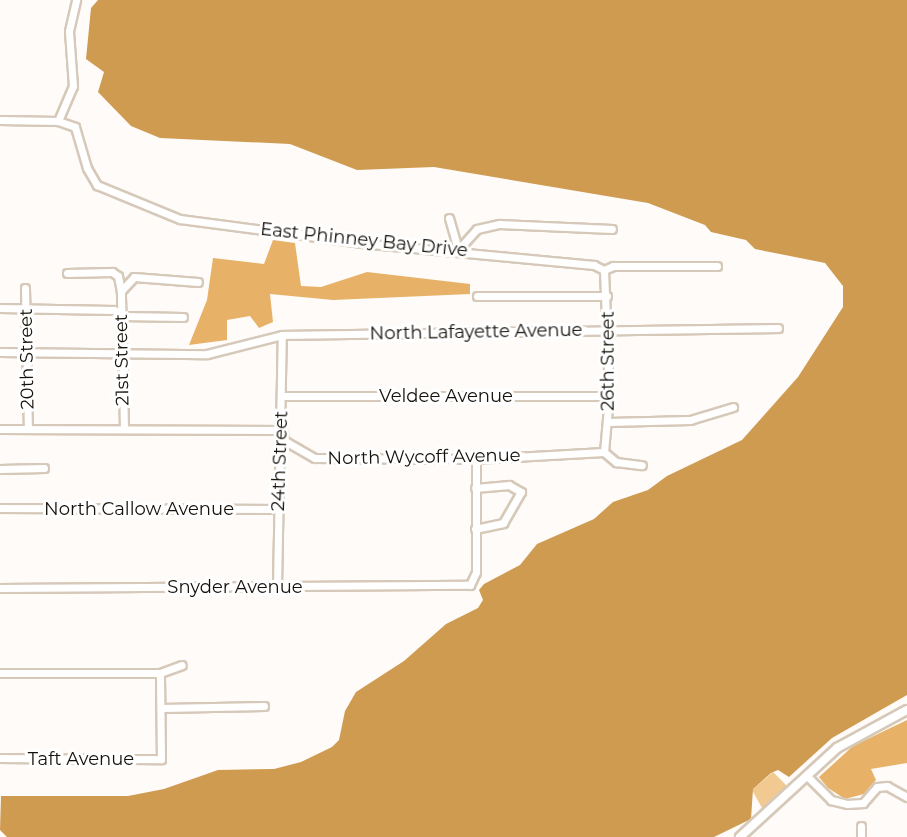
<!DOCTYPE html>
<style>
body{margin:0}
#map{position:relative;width:907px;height:837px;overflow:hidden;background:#fefbf8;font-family:Montserrat,sans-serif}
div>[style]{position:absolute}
.green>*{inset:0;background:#f2c990}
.forest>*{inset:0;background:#e7b268}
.water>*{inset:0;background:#cf9b51}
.roads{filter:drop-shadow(2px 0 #d6c9b9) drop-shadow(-2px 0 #d6c9b9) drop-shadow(0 2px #d6c9b9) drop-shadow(0 -2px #d6c9b9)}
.minor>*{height:7px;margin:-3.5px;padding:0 3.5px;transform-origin:3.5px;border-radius:3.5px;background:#fff}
.major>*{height:8px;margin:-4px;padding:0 4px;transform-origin:4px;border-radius:4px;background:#fff}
span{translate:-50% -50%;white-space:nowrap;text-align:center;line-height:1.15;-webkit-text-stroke:6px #fff;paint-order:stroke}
.street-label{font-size:18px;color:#14100a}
</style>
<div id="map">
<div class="green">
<i style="clip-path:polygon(773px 772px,793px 792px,766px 815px,752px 790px)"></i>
</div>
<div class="forest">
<i style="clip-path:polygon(273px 240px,295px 243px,301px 286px,321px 287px,367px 272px,470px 284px,470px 294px,333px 300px,270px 294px,273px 322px,259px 328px,250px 316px,227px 320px,227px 340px,189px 345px,207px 300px,213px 258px,264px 264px)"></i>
<i style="clip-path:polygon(907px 720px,907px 763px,871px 769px,876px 780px,864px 794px,845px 799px,828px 788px,819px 777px,853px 746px)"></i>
</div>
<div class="water">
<i style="clip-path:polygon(98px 0,907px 0,907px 695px,832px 738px,789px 777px,778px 770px,771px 773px,753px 789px,751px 819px,714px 837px,7px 837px,0 830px,1px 796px,128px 796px,164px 789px,218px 770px,274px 769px,301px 762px,332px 747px,339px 740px,345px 711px,356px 692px,404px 661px,446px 624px,478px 608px,483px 600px,479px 590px,484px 584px,520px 565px,537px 544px,594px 519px,613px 502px,648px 490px,667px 476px,742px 440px,798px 377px,843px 307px,843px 286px,825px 263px,755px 249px,746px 240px,711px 232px,705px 225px,648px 203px,434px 167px,357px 170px,290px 144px,160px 138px,131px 126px,98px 92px,104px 72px,86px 59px,91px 8px)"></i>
</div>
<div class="roads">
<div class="minor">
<i style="left:0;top:120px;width:58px;rotate:1deg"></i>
<i style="left:58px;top:121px;width:18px;rotate:19deg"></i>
<i style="left:75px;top:127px;width:43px;rotate:73.7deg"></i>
<i style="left:87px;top:168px;width:20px;rotate:60deg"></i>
<i style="left:97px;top:185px;width:90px;rotate:22.3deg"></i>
<i style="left:180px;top:219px;width:193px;rotate:7.5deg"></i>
<i style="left:371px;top:244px;width:224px;rotate:5.4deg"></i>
<i style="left:594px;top:265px;width:11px;rotate:27deg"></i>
<i style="left:58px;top:121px;width:38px;rotate:-67deg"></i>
<i style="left:73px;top:86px;width:55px;rotate:-94.2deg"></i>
<i style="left:69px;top:31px;width:32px;rotate:-77deg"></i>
<i style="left:449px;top:218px;width:33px;rotate:74deg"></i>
<i style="left:458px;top:250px;width:28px;rotate:-48deg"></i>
<i style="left:477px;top:229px;width:23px;rotate:-13deg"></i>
<i style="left:499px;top:224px;width:113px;rotate:2.5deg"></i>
<i style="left:604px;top:270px;width:126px;rotate:87.7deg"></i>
<i style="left:609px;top:396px;width:56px;rotate:95.1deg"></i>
<i style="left:604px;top:270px;width:10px;rotate:-24deg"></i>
<i style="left:613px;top:266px;width:104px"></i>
<i style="left:67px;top:273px;width:45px;rotate:-1.3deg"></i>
<i style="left:112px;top:272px;width:7px;rotate:34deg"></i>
<i style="left:118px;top:276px;width:15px;rotate:79deg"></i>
<i style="left:25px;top:288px;width:141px;rotate:88.8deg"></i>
<i style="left:477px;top:296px;width:130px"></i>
<i style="left:0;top:308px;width:114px;rotate:1deg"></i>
<i style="left:114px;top:310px;width:10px;rotate:37deg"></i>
<i style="left:122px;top:316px;width:61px;rotate:0.9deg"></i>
<i style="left:0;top:352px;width:207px;rotate:0.6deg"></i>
<i style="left:207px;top:354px;width:77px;rotate:-14.2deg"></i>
<i style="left:282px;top:335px;width:496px;rotate:-0.8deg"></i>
<i style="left:283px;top:396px;width:326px"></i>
<i style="left:608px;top:422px;width:82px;rotate:-1.4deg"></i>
<i style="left:690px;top:420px;width:45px;rotate:-16.8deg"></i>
<i style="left:124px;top:428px;width:137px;rotate:-91.3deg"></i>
<i style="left:121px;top:291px;width:19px;rotate:-47deg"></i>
<i style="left:134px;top:277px;width:64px;rotate:4.5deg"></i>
<i style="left:0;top:429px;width:282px;rotate:0.2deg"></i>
<i style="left:282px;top:430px;width:11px;rotate:75deg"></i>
<i style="left:285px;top:441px;width:34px;rotate:30deg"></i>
<i style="left:315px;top:458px;width:161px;rotate:0.4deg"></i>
<i style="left:476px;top:459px;width:128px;rotate:-3.1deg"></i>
<i style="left:604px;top:452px;width:16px;rotate:40deg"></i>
<i style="left:616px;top:462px;width:26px;rotate:7deg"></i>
<i style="left:0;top:469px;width:44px;rotate:-1.3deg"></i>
<i style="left:0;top:508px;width:278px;rotate:0.2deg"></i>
<i style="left:475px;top:529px;width:29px;rotate:-12deg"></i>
<i style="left:503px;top:523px;width:36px;rotate:-60deg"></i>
<i style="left:521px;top:492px;width:14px;rotate:-150deg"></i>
<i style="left:509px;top:485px;width:34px;rotate:175deg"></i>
<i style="left:277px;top:586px;width:251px;rotate:-88.9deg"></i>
<i style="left:0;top:588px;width:470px;rotate:-0.4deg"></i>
<i style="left:470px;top:585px;width:14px;rotate:-65deg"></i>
<i style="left:476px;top:572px;width:113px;rotate:-90deg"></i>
<i style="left:0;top:673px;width:160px"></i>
<i style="left:160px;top:673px;width:23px;rotate:-20deg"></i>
<i style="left:162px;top:708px;width:102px;rotate:-1.1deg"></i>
<i style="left:0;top:758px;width:161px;rotate:0.4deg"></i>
<i style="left:161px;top:759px;width:86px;rotate:-90.7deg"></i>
<i style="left:808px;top:777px;width:33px;rotate:45deg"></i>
<i style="left:831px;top:800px;width:16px;rotate:14deg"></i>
<i style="left:847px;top:804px;width:16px;rotate:-4deg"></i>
<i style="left:863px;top:803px;width:21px;rotate:-49deg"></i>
<i style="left:877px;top:787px;width:10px;rotate:-6deg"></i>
<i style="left:887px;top:786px;width:23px;rotate:29deg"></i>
<i style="left:861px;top:826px;width:11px;rotate:90deg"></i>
</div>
<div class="major">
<i style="left:740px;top:837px;width:132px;rotate:-42.5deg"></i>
<i style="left:837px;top:748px;width:80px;rotate:-28.5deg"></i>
</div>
</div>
<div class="street-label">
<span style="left:364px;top:240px;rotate:6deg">East Phinney Bay Drive</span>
<span style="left:476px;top:332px;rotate:-1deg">North Lafayette Avenue</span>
<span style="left:27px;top:359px;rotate:-91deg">20th Street</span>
<span style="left:122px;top:360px;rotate:-91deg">21st Street</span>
<span style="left:608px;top:361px;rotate:-90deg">26th Street</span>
<span style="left:446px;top:396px">Veldee Avenue</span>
<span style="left:424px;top:457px;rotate:-1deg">North Wycoff Avenue</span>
<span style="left:280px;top:461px;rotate:-88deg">24th Street</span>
<span style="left:139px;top:509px">North Callow Avenue</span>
<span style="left:235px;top:587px">Snyder Avenue</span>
<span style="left:81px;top:759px">Taft Avenue</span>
</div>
</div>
